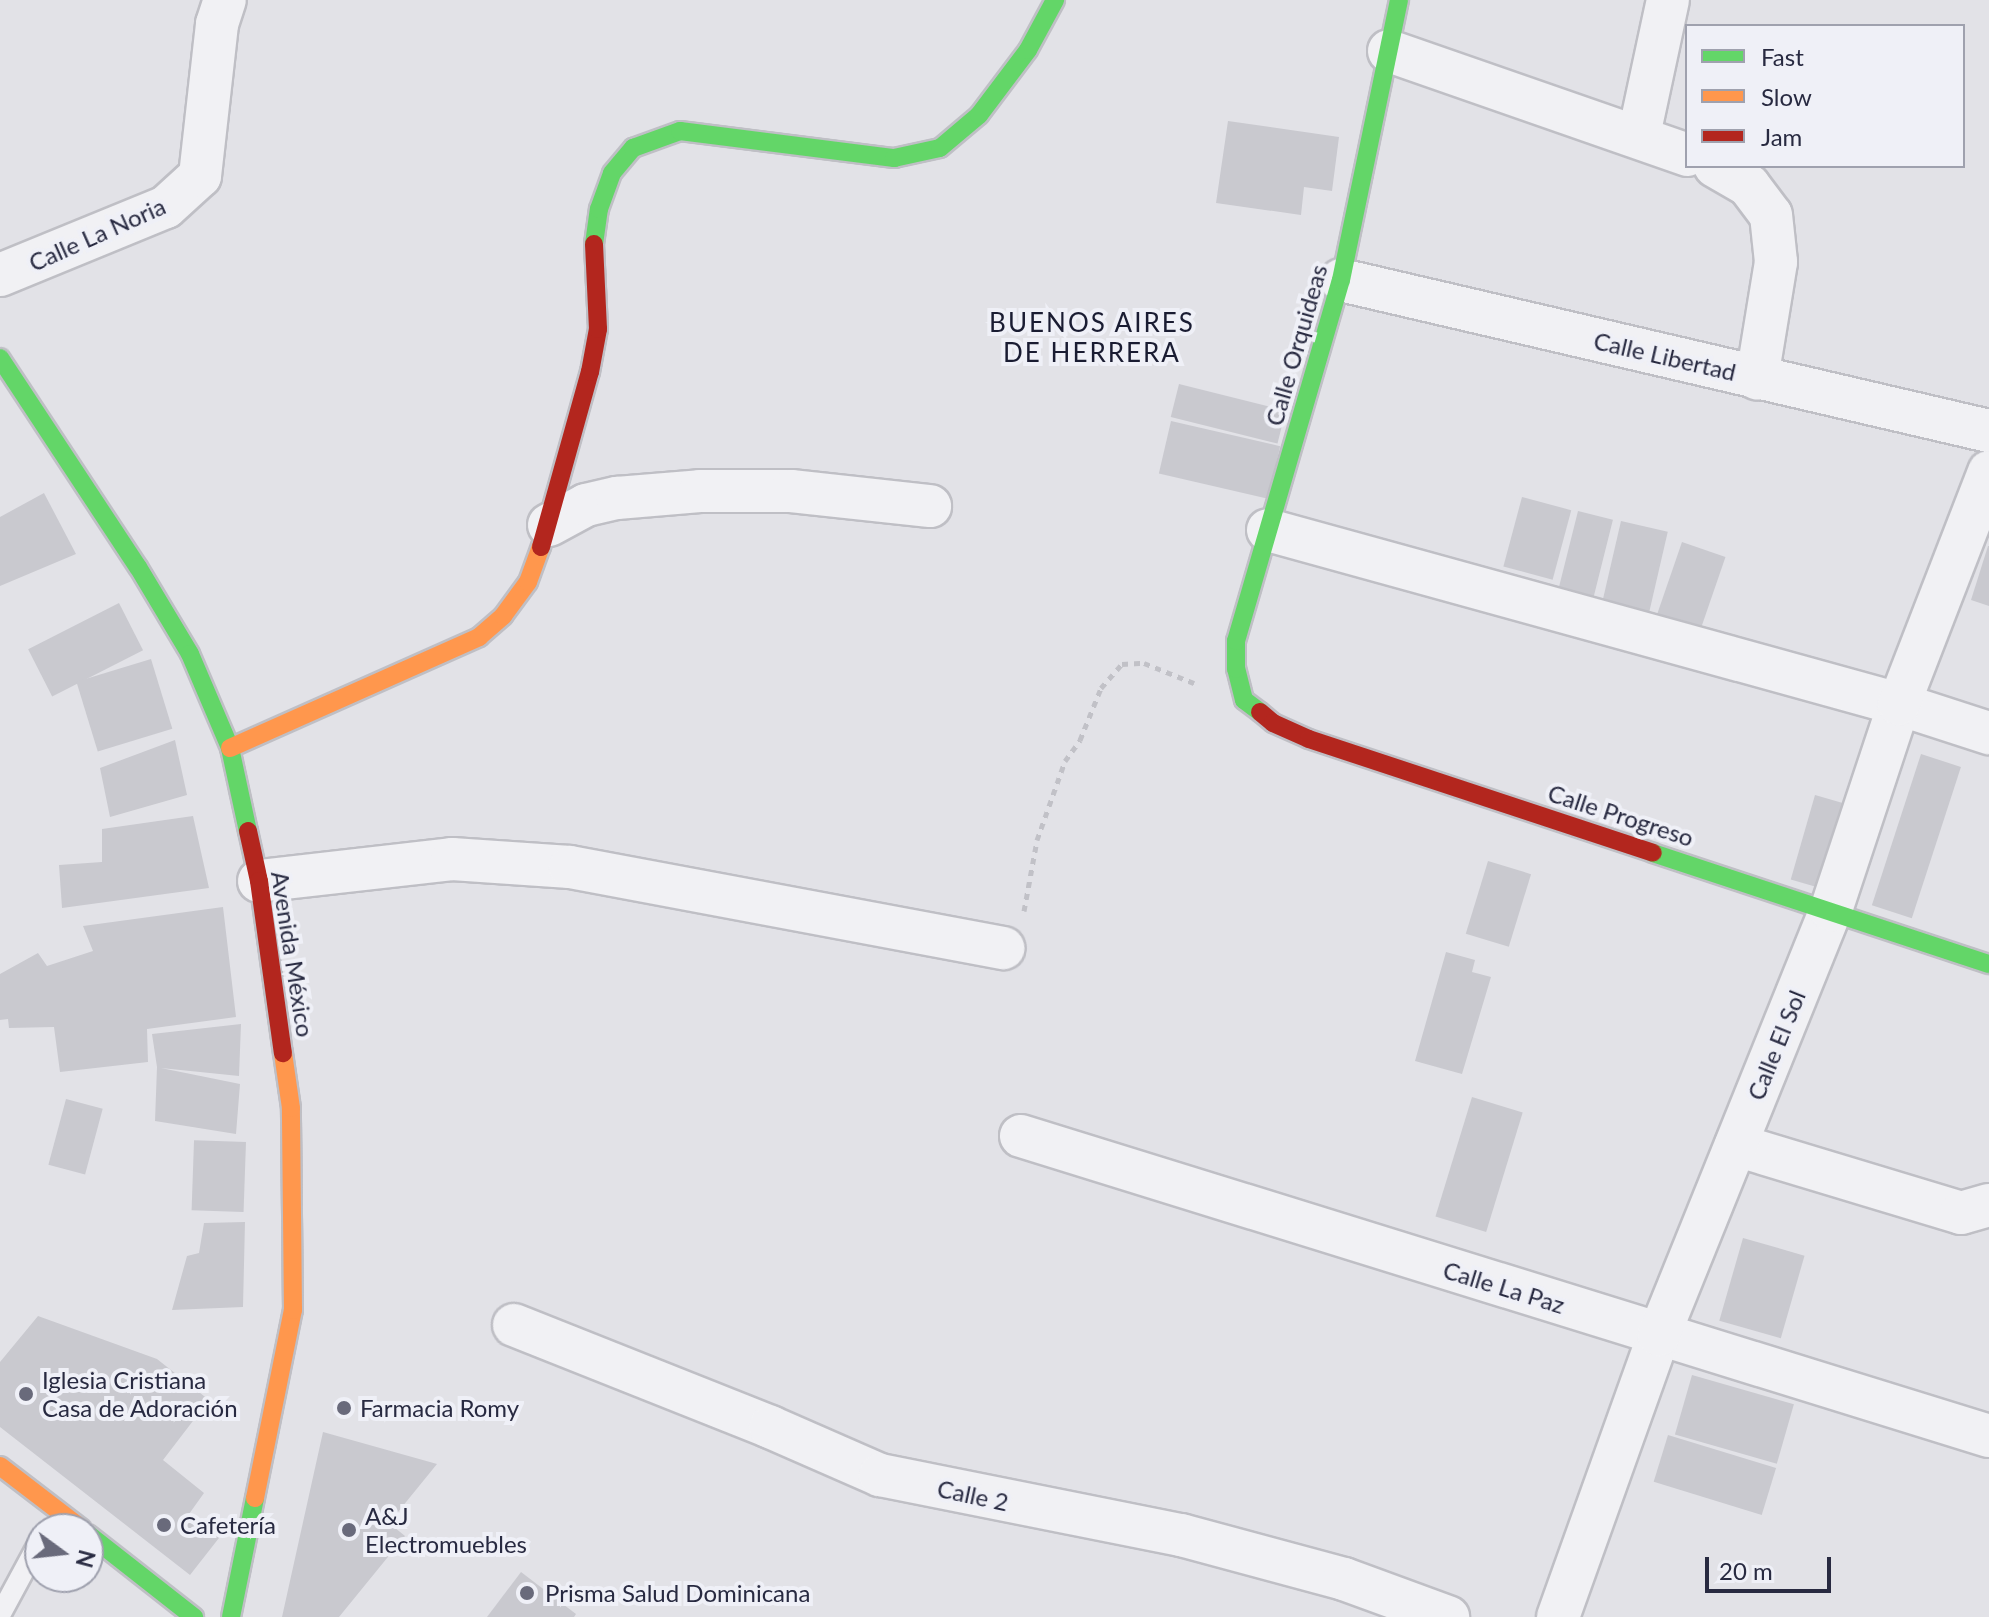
<!DOCTYPE html>
<meta charset="utf-8">
<style>
body{margin:0}
#map{position:relative;width:1989px;height:1617px;overflow:hidden;background:#e2e2e7;font-family:Lato,sans-serif}
div>[style]{position:absolute}
.building>*{inset:0;background:#c9c9cf;transform-origin:0 0}
.path>*{height:5px;margin-top:-2.5px;transform-origin:0;background:repeating-linear-gradient(90deg,#c1c1c7 0 6px,transparent 0 12px)}
.roads{filter:drop-shadow(2px 0 #bfbfc5) drop-shadow(-2px 0 #bfbfc5) drop-shadow(0 2px #bfbfc5) drop-shadow(0 -2px #bfbfc5)}
.lane>*{height:20px;margin:-10px;padding:0 10px;transform-origin:10px;border-radius:10px;background:#f1f1f4}
.street>*{height:42px;margin:-21px;padding:0 21px;transform-origin:21px;border-radius:21px;background:#f1f1f4}
.fast>*{height:18px;margin:-9px;padding:0 9px;transform-origin:9px;border-radius:9px;background:#63d668}
.slow>*{height:18px;margin:-9px;padding:0 9px;transform-origin:9px;border-radius:9px;background:#ff974d}
.jam>*{height:18px;margin:-9px;padding:0 9px;transform-origin:9px;border-radius:9px;background:#b3261e}
.dots>*{width:22px;height:22px;translate:-50% -50%;box-sizing:border-box;border:4px solid #eff0f7;border-radius:50%}
span{translate:-50% -50%;white-space:nowrap;text-align:center;line-height:1.15;-webkit-text-stroke:8px #eff0f7;paint-order:stroke}
.street-label{font-size:24px;color:#282a41}
.poi-label{font-size:24px;color:#282a41}
.left{translate:0 -50%;text-align:left}
.neighbourhood-label{font-size:26px;color:#1a1c32;letter-spacing:2px}
.legend{position:absolute;left:1685px;top:24px;width:280px;height:144px;box-sizing:border-box;background:#eff0f7;border:2px solid #9fa1ae;margin:0;padding:10px 14px;list-style:none;font-size:24px;color:#282a41}
.legend li{display:flex;align-items:center;gap:16px;height:40px}
.legend b{width:40px;border:2px solid #9fa1ae}
.north{position:absolute;left:24px;top:1513px;width:80px;height:80px;box-sizing:border-box;background:#eff0f7;border:2px solid #9fa1ae;border-radius:50%;rotate:105deg;font-size:22px;font-weight:700;line-height:32px;text-align:center;color:#282a41}
.north::after{content:'';display:block;margin:auto;width:28px;height:36px;background:#696a7b;clip-path:polygon(50% 0,100% 100%,50% 72%,0 100%)}
.scale{position:absolute;left:1705px;top:1557px;width:126px;height:36px;box-sizing:border-box;border:4px solid #282a41;border-top:0;padding-left:10px;font-size:24px;line-height:28px;white-space:nowrap;color:#282a41;-webkit-text-stroke:6px #eff0f7;paint-order:stroke}
</style>
<div id="map">
<div class="building">
<i style="clip-path:polygon(1228px 121px,1339px 137px,1332px 191px,1304px 187px,1301px 215px,1216px 203px)"></i>
<i style="left:1179px;top:384px;width:110px;height:34px;rotate:14deg"></i>
<i style="left:1171px;top:421px;width:112px;height:54px;rotate:13deg"></i>
<i style="clip-path:polygon(44px 493px,76px 554px,0 586px,0 517px)"></i>
<i style="left:1522px;top:497px;width:51px;height:72px;rotate:15deg"></i>
<i style="left:1578px;top:511px;width:36px;height:81px;rotate:14deg"></i>
<i style="left:1621px;top:521px;width:48px;height:88px;rotate:13deg"></i>
<i style="left:1682px;top:542px;width:46px;height:82px;rotate:19deg"></i>
<i style="clip-path:polygon(1988px 546px,1989px 546px,1989px 606px,1971px 600px)"></i>
<i style="left:119px;top:603px;width:53px;height:102px;rotate:63deg"></i>
<i style="left:151px;top:659px;width:73px;height:78px;rotate:73deg"></i>
<i style="clip-path:polygon(175px 740px,187px 795px,110px 817px,100px 768px)"></i>
<i style="left:1921px;top:754px;width:42px;height:159px;rotate:18deg"></i>
<i style="left:1815px;top:795px;width:35px;height:88px;rotate:16deg"></i>
<i style="clip-path:polygon(193px 816px,209px 888px,62px 908px,59px 865px,102px 862px,102px 829px)"></i>
<i style="left:1488px;top:861px;width:45px;height:76px;rotate:17deg"></i>
<i style="clip-path:polygon(223px 907px,236px 1017px,147px 1029px,148px 1062px,60px 1072px,54px 1027px,9px 1028px,8px 1019px,0 1020px,0 974px,38px 953px,47px 966px,93px 951px,83px 926px)"></i>
<i style="clip-path:polygon(1446px 952px,1475px 960px,1472px 972px,1491px 977px,1462px 1074px,1415px 1061px)"></i>
<i style="clip-path:polygon(241px 1024px,239px 1076px,161px 1068px,240px 1084px,236px 1134px,155px 1121px,157px 1067px,152px 1034px)"></i>
<i style="left:1472px;top:1097px;width:53px;height:125px;rotate:17deg"></i>
<i style="left:66px;top:1099px;width:38px;height:68px;rotate:15deg"></i>
<i style="left:246px;top:1142px;width:70px;height:52px;rotate:92deg"></i>
<i style="clip-path:polygon(245px 1222px,243px 1307px,172px 1310px,187px 1256px,199px 1253px,204px 1223px)"></i>
<i style="left:1743px;top:1238px;width:64px;height:86px;rotate:16deg"></i>
<i style="clip-path:polygon(38px 1316px,157px 1359px,209px 1400px,163px 1460px,204px 1493px,189px 1514px,219px 1538px,190px 1575px,0 1427px,0 1362px)"></i>
<i style="left:1692px;top:1375px;width:106px;height:62px;rotate:16deg"></i>
<i style="clip-path:polygon(323px 1432px,437px 1464px,389px 1523px,405px 1536px,339px 1617px,282px 1617px)"></i>
<i style="left:1668px;top:1435px;width:113px;height:49px;rotate:17deg"></i>
<i style="clip-path:polygon(521px 1572px,576px 1614px,574px 1617px,487px 1617px)"></i>
</div>
<div class="path">
<i style="left:1024px;top:911px;width:72px;rotate:-79.6deg"></i>
<i style="left:1037px;top:840px;width:84px;rotate:-70.5deg"></i>
<i style="left:1065px;top:761px;width:26px;rotate:-54deg"></i>
<i style="left:1080px;top:740px;width:56px;rotate:-68deg"></i>
<i style="left:1101px;top:688px;width:32px;rotate:-49deg"></i>
<i style="left:1122px;top:664px;width:22px;rotate:-3deg"></i>
<i style="left:1144px;top:663px;width:54px;rotate:21.8deg"></i>
</div>
<div class="roads">
<div class="lane">
<i style="left:0;top:1615px;width:84px;rotate:-61.6deg"></i>
</div>
<div class="street">
<i style="left:1389px;top:51px;width:316px;rotate:19.2deg"></i>
<i style="left:1639px;top:135px;width:138px;rotate:-77.9deg"></i>
<i style="left:1715px;top:166px;width:39px;rotate:30deg"></i>
<i style="left:1749px;top:186px;width:36px;rotate:53deg"></i>
<i style="left:1771px;top:215px;width:47px;rotate:83.9deg"></i>
<i style="left:1776px;top:262px;width:118px;rotate:99.3deg"></i>
<i style="left:0;top:275px;width:179px;rotate:-22.3deg"></i>
<i style="left:166px;top:207px;width:46px;rotate:-42.4deg"></i>
<i style="left:200px;top:176px;width:153px;rotate:-83.6deg"></i>
<i style="left:217px;top:24px;width:25px;rotate:-72deg"></i>
<i style="left:1341px;top:280px;width:665px;rotate:13.12deg"></i>
<i style="left:549px;top:525px;width:42px;rotate:-28.4deg"></i>
<i style="left:586px;top:505px;width:32px;rotate:-13deg"></i>
<i style="left:617px;top:498px;width:83px;rotate:-4.8deg"></i>
<i style="left:700px;top:491px;width:91px"></i>
<i style="left:791px;top:491px;width:140px;rotate:6.2deg"></i>
<i style="left:1268px;top:530px;width:655px;rotate:15.42deg"></i>
<i style="left:1899px;top:704px;width:95px;rotate:17.9deg"></i>
<i style="left:259px;top:881px;width:194px;rotate:-6.5deg"></i>
<i style="left:452px;top:859px;width:118px;rotate:3.9deg"></i>
<i style="left:570px;top:867px;width:441px;rotate:10.6deg"></i>
<i style="left:1021px;top:1136px;width:1013px;rotate:17.22deg"></i>
<i style="left:1736px;top:1145px;width:235px;rotate:16.8deg"></i>
<i style="left:1961px;top:1213px;width:29px;rotate:-16deg"></i>
<i style="left:514px;top:1325px;width:276px;rotate:21.7deg"></i>
<i style="left:770px;top:1427px;width:120px;rotate:23.6deg"></i>
<i style="left:880px;top:1475px;width:307px;rotate:11.3deg"></i>
<i style="left:1181px;top:1535px;width:169px;rotate:15.1deg"></i>
<i style="left:1344px;top:1579px;width:111px;rotate:20.1deg"></i>
<i style="left:1558px;top:1617px;width:300px;rotate:-70.3deg"></i>
<i style="left:1659px;top:1335px;width:458px;rotate:-68deg"></i>
<i style="left:1831px;top:910px;width:217px;rotate:-71.7deg"></i>
<i style="left:1899px;top:704px;width:249px;rotate:-68.8deg"></i>
</div>
<div class="fast">
<i style="left:594px;top:244px;width:35px;rotate:-82deg"></i>
<i style="left:599px;top:209px;width:38px;rotate:-70deg"></i>
<i style="left:612px;top:173px;width:33px;rotate:-50deg"></i>
<i style="left:633px;top:148px;width:50px;rotate:-19.9deg"></i>
<i style="left:680px;top:131px;width:216px;rotate:7.2deg"></i>
<i style="left:894px;top:158px;width:47px;rotate:-12.3deg"></i>
<i style="left:940px;top:148px;width:51px;rotate:-40.2deg"></i>
<i style="left:979px;top:115px;width:81px;rotate:-53deg"></i>
<i style="left:1028px;top:50px;width:57px;rotate:-61.6deg"></i>
<i style="left:0;top:358px;width:250px;rotate:56.6deg"></i>
<i style="left:138px;top:567px;width:101px;rotate:59.1deg"></i>
<i style="left:190px;top:654px;width:102px;rotate:66.9deg"></i>
<i style="left:230px;top:748px;width:85px;rotate:77.8deg"></i>
<i style="left:1260px;top:712px;width:20px;rotate:-143deg"></i>
<i style="left:1244px;top:700px;width:32px;rotate:-104deg"></i>
<i style="left:1236px;top:669px;width:28px;rotate:-90deg"></i>
<i style="left:1236px;top:641px;width:376px;rotate:-73.8deg"></i>
<i style="left:1341px;top:280px;width:286px;rotate:-78.3deg"></i>
<i style="left:1653px;top:853px;width:354px;rotate:18.3deg"></i>
<i style="left:88px;top:1534px;width:135px;rotate:38.1deg"></i>
<i style="left:231px;top:1617px;width:121px;rotate:-78.6deg"></i>
</div>
<div class="slow">
<i style="left:230px;top:748px;width:273px;rotate:-24deg"></i>
<i style="left:479px;top:637px;width:32px;rotate:-41deg"></i>
<i style="left:503px;top:616px;width:42px;rotate:-53.7deg"></i>
<i style="left:528px;top:582px;width:37px;rotate:-70deg"></i>
<i style="left:0;top:1466px;width:103px;rotate:37.5deg"></i>
<i style="left:255px;top:1498px;width:192px;rotate:-78.6deg"></i>
<i style="left:293px;top:1310px;width:202px;rotate:-90.6deg"></i>
<i style="left:291px;top:1108px;width:56px;rotate:-98.3deg"></i>
</div>
<div class="jam">
<i style="left:541px;top:547px;width:182px;rotate:-74.4deg"></i>
<i style="left:590px;top:372px;width:44px;rotate:-79.5deg"></i>
<i style="left:598px;top:329px;width:85px;rotate:-92.7deg"></i>
<i style="left:1260px;top:712px;width:17px;rotate:40deg"></i>
<i style="left:1273px;top:723px;width:39px;rotate:24deg"></i>
<i style="left:1309px;top:739px;width:362px;rotate:18.3deg"></i>
<i style="left:248px;top:831px;width:51px;rotate:77.6deg"></i>
<i style="left:259px;top:881px;width:174px;rotate:82.1deg"></i>
</div>
</div>
<div class="dots">
<i style="left:26px;top:1394px;background:#696a7b"></i>
<i style="left:344px;top:1408px;background:#696a7b"></i>
<i style="left:164px;top:1525px;background:#696a7b"></i>
<i style="left:349px;top:1530px;background:#696a7b"></i>
<i style="left:527px;top:1593px;background:#696a7b"></i>
</div>
<div class="street-label">
<span style="left:97px;top:234px;rotate:-24deg">Calle La Noria</span>
<span style="left:1296px;top:345px;rotate:-74deg">Calle Orquideas</span>
<span style="left:1665px;top:356px;rotate:13deg">Calle Libertad</span>
<span style="left:1621px;top:815px;rotate:18deg">Calle Progreso</span>
<span style="left:293px;top:954px;rotate:81deg">Avenida México</span>
<span style="left:1776px;top:1045px;rotate:-68deg">Calle El Sol</span>
<span style="left:1504px;top:1287px;rotate:17deg">Calle La Paz</span>
<span style="left:973px;top:1495px;rotate:12deg">Calle 2</span>
</div>
<div class="poi-label">
<span class="left" style="left:42px;top:1394px">Iglesia Cristiana<br>Casa de Adoración</span>
<span class="left" style="left:360px;top:1408px">Farmacia Romy</span>
<span class="left" style="left:365px;top:1530px">A&amp;J<br>Electromuebles</span>
<span class="left" style="left:180px;top:1525px">Cafetería</span>
<span class="left" style="left:545px;top:1593px">Prisma Salud Dominicana</span>
</div>
<div class="neighbourhood-label">
<span style="left:1092px;top:338px">BUENOS AIRES<br>DE HERRERA</span>
</div>
<ul class="legend">
<li><b style="height:10px;background:#63d668"></b>Fast</li>
<li><b style="height:10px;background:#ff974d"></b>Slow</li>
<li><b style="height:10px;background:#b3261e"></b>Jam</li>
</ul>
<div class="north">N</div>
<div class="scale">20 m</div>
</div>
